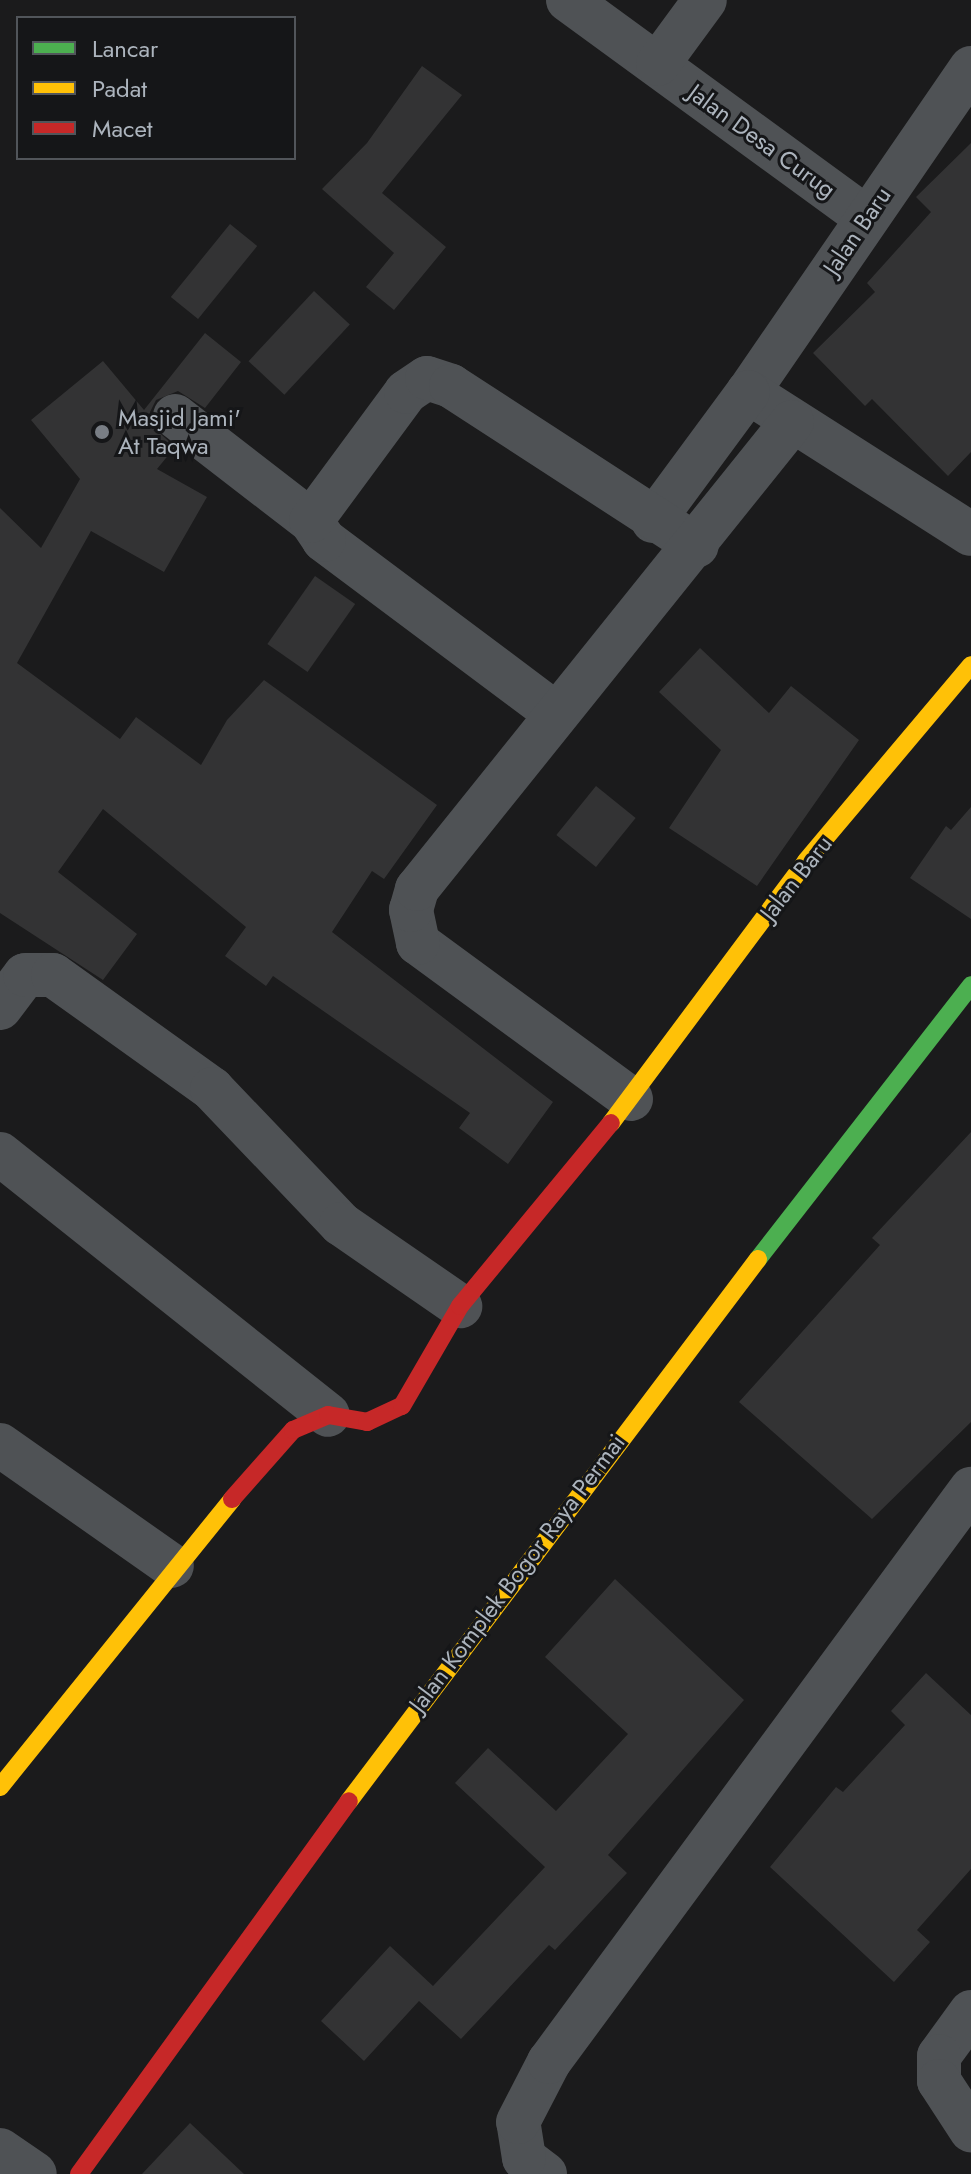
<!DOCTYPE html>
<style>
body{margin:0}
#map{position:relative;width:971px;height:2174px;overflow:hidden;background:#1b1b1c;font-family:Jost,sans-serif}
div>[style]{position:absolute}
.building>*{inset:0;background:#333334;transform-origin:0 0}
.street>*{height:44px;margin:-22px;padding:0 22px;transform-origin:22px;border-radius:22px;background:#4f5255}
.fast>*{height:18px;margin:-9px;padding:0 9px;transform-origin:9px;border-radius:9px;background:#4caf50}
.slow>*{height:18px;margin:-9px;padding:0 9px;transform-origin:9px;border-radius:9px;background:#ffc107}
.jam>*{height:18px;margin:-9px;padding:0 9px;transform-origin:9px;border-radius:9px;background:#c62828}
.dots>*{width:22px;height:22px;translate:-50% -50%;box-sizing:border-box;border:4px solid #151618;border-radius:50%}
span{translate:-50% -50%;white-space:nowrap;text-align:center;line-height:1.15;-webkit-text-stroke:6px #151618;paint-order:stroke}
.street-label{font-size:24px;color:#acb4bd}
.poi-label{font-size:24px;color:#acb4bd}
.left{translate:0 -50%;text-align:left}
.legend{position:absolute;left:16px;top:16px;width:280px;height:144px;box-sizing:border-box;background:#151618;border:2px solid #51555a;margin:0;padding:10px 14px;list-style:none;font-size:24px;color:#acb4bd}
.legend li{display:flex;align-items:center;gap:16px;height:40px}
.legend b{width:40px;border:2px solid #51555a}
</style>
<div id="map">
<div class="building">
<i style="clip-path:polygon(422px 66px,462px 95px,382px 193px,446px 247px,394px 310px,366px 287px,394px 253px,322px 189px,367px 143px)"></i>
<i style="clip-path:polygon(971px 143px,971px 452px,948px 476px,872px 399px,865px 406px,813px 353px,875px 292px,867px 283px,931px 212px,916px 197px)"></i>
<i style="left:230px;top:224px;width:35px;height:94px;rotate:39deg"></i>
<i style="left:314px;top:291px;width:49px;height:96px;rotate:43deg"></i>
<i style="clip-path:polygon(205px 333px,241px 362px,205px 408px,178px 391px,156px 400px,150px 412px,152px 426px,175px 447px,157px 469px,207px 497px,164px 572px,91px 531px,17px 663px,120px 739px,136px 717px,201px 765px,227px 720px,264px 680px,437px 805px,384px 879px,372px 871px,332px 932px,553px 1102px,508px 1164px,459px 1128px,470px 1113px,273px 976px,266px 986px,225px 956px,246px 927px,103px 809px,58px 872px,137px 934px,103px 980px,0 913px,0 508px,41px 548px,80px 479px,31px 420px,103px 361px,144px 410px)"></i>
<i style="left:315px;top:576px;width:49px;height:83px;rotate:35deg"></i>
<i style="clip-path:polygon(700px 648px,769px 713px,791px 686px,859px 740px,757px 886px,669px 828px,721px 750px,659px 692px)"></i>
<i style="left:596px;top:786px;width:51px;height:63px;rotate:39deg"></i>
<i style="clip-path:polygon(971px 807px,971px 919px,910px 878px,946px 826px,951px 830px)"></i>
<i style="clip-path:polygon(971px 1132px,971px 1422px,872px 1519px,739px 1402px,880px 1245px,872px 1238px)"></i>
<i style="clip-path:polygon(615px 1579px,744px 1700px,608px 1855px,627px 1873px,555px 1950px,549px 1945px,461px 2039px,419px 2001px,364px 2061px,321px 2021px,390px 1946px,433px 1986px,545px 1867px,455px 1783px,488px 1748px,556px 1811px,628px 1734px,545px 1657px)"></i>
<i style="clip-path:polygon(926px 1673px,971px 1715px,971px 1869px,917px 1930px,930px 1942px,894px 1982px,770px 1867px,836px 1787px,843px 1792px,905px 1725px,891px 1711px)"></i>
<i style="clip-path:polygon(190px 2123px,244px 2174px,142px 2174px)"></i>
</div>
<div class="street">
<i style="left:568px;top:0;width:369px;rotate:36.1deg"></i>
<i style="left:658px;top:64px;width:79px;rotate:-53.7deg"></i>
<i style="left:971px;top:68px;width:393px;rotate:124.5deg"></i>
<i style="left:748px;top:392px;width:264px;rotate:32.5deg"></i>
<i style="left:175px;top:416px;width:172px;rotate:37.7deg"></i>
<i style="left:653px;top:521px;width:160px;rotate:-53.6deg"></i>
<i style="left:555px;top:713px;width:289px;rotate:-143.2deg"></i>
<i style="left:324px;top:540px;width:23px;rotate:-124deg"></i>
<i style="left:311px;top:521px;width:160px;rotate:-53.6deg"></i>
<i style="left:406px;top:392px;width:25px;rotate:-34deg"></i>
<i style="left:427px;top:378px;width:25px;rotate:18deg"></i>
<i style="left:451px;top:386px;width:293px;rotate:33deg"></i>
<i style="left:0;top:1008px;width:41px;rotate:-52.9deg"></i>
<i style="left:25px;top:975px;width:28px"></i>
<i style="left:53px;top:975px;width:196px;rotate:35.6deg"></i>
<i style="left:212px;top:1089px;width:187px;rotate:46.3deg"></i>
<i style="left:341px;top:1224px;width:145px;rotate:34.6deg"></i>
<i style="left:631px;top:1099px;width:264px;rotate:-143.8deg"></i>
<i style="left:418px;top:943px;width:34px;rotate:-102deg"></i>
<i style="left:411px;top:910px;width:22px;rotate:-74deg"></i>
<i style="left:417px;top:889px;width:599px;rotate:-51.24deg"></i>
<i style="left:0;top:1154px;width:419px;rotate:38.5deg"></i>
<i style="left:0;top:1445px;width:210px;rotate:35.1deg"></i>
<i style="left:971px;top:2012px;width:54px;rotate:126deg"></i>
<i style="left:939px;top:2056px;width:25px;rotate:90deg"></i>
<i style="left:939px;top:2081px;width:59px;rotate:56.9deg"></i>
<i style="left:0;top:2150px;width:42px;rotate:34.4deg"></i>
<i style="left:545px;top:2174px;width:26px;rotate:-143deg"></i>
<i style="left:524px;top:2158px;width:36px;rotate:-99deg"></i>
<i style="left:518px;top:2122px;width:68px;rotate:-62.7deg"></i>
<i style="left:549px;top:2062px;width:712px;rotate:-53.63deg"></i>
</div>
<div class="fast">
<i style="left:758px;top:1259px;width:347px;rotate:-52.1deg"></i>
</div>
<div class="slow">
<i style="left:611px;top:1123px;width:327px;rotate:-53.3deg"></i>
<i style="left:806px;top:861px;width:256px;rotate:-49.9deg"></i>
<i style="left:0;top:1787px;width:370px;rotate:-51.1deg"></i>
<i style="left:349px;top:1801px;width:679px;rotate:-52.96deg"></i>
</div>
<div class="jam">
<i style="left:232px;top:1499px;width:92px;rotate:-48.5deg"></i>
<i style="left:293px;top:1430px;width:38px;rotate:-23deg"></i>
<i style="left:328px;top:1415px;width:40px;rotate:10deg"></i>
<i style="left:367px;top:1422px;width:38px;rotate:-25deg"></i>
<i style="left:402px;top:1406px;width:116px;rotate:-59.9deg"></i>
<i style="left:460px;top:1306px;width:237px;rotate:-50.5deg"></i>
<i style="left:79px;top:2174px;width:460px;rotate:-54.1deg"></i>
</div>
<div class="dots">
<i style="left:102px;top:432px;background:#797e85"></i>
</div>
<div class="street-label">
<span style="left:762px;top:141px;rotate:36deg">Jalan Desa Curug</span>
<span style="left:857px;top:231px;rotate:-56deg">Jalan Baru</span>
<span style="left:796px;top:878px;rotate:-52deg">Jalan Baru</span>
<span style="left:517px;top:1573px;rotate:-53deg">Jalan Komplek Bogor Raya Permai</span>
</div>
<div class="poi-label">
<span class="left" style="left:118px;top:432px">Masjid Jami'<br>At Taqwa</span>
</div>
<ul class="legend">
<li><b style="height:10px;background:#4caf50"></b>Lancar</li>
<li><b style="height:10px;background:#ffc107"></b>Padat</li>
<li><b style="height:10px;background:#c62828"></b>Macet</li>
</ul>
</div>
